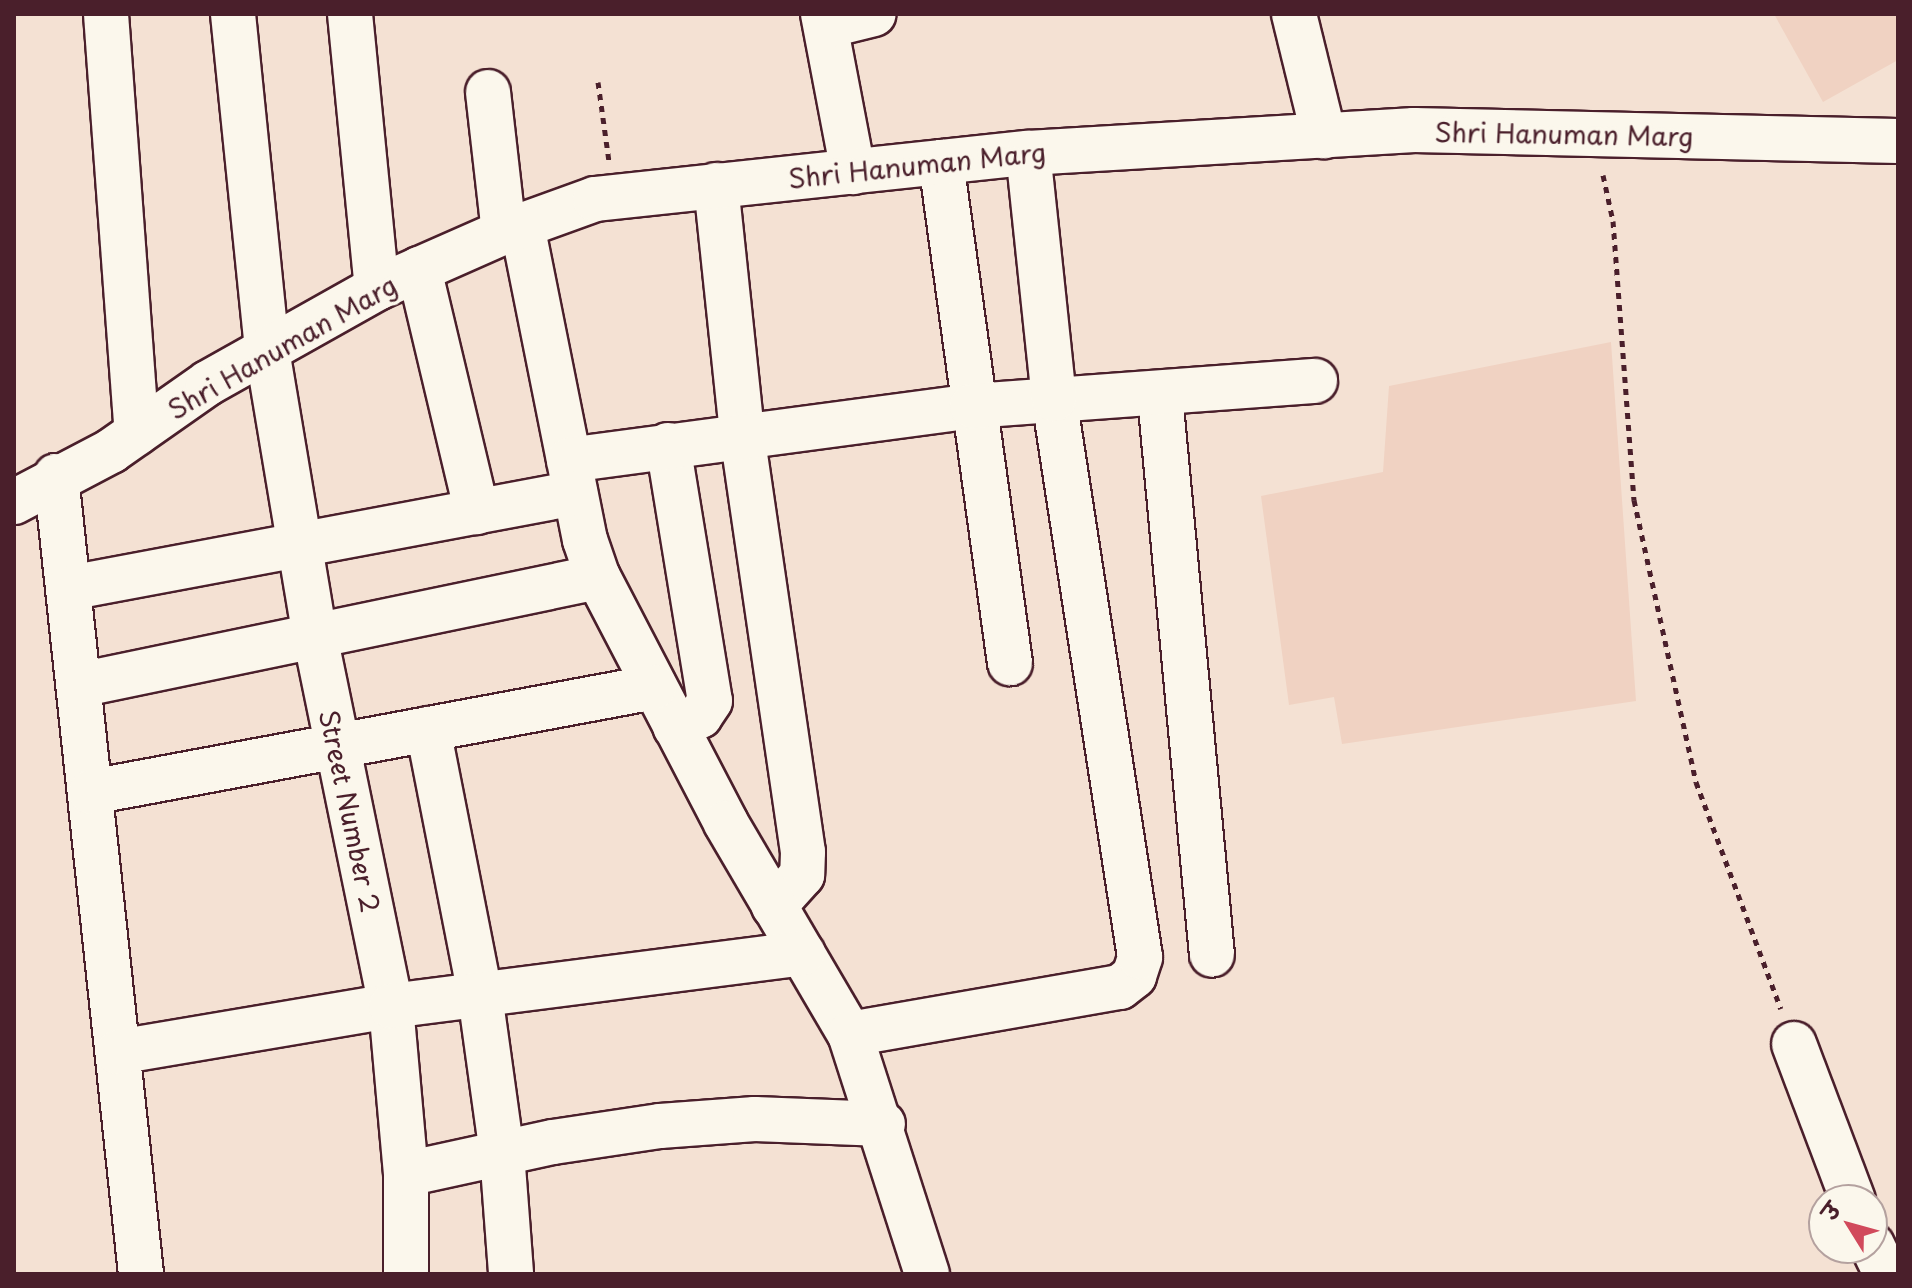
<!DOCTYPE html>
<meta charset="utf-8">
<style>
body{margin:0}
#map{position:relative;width:1912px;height:1288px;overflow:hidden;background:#f4e1d3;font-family:"Playpen Sans","Playpen Sans Deva",sans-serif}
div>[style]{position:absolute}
.built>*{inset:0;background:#f0d2c2}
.path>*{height:5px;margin-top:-2.5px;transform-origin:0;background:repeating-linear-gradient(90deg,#4a1f2b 0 6px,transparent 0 12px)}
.roads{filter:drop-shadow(2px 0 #4a1f2b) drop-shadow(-2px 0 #4a1f2b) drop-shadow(0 2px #4a1f2b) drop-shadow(0 -2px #4a1f2b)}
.minor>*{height:44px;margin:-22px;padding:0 22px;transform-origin:22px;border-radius:22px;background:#fbf7ec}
span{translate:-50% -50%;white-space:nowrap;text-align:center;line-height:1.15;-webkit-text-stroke:7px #fbf7ec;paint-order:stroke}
.street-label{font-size:26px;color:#4a1f2b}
.frame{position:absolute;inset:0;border:16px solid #4a1f2b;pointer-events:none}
.north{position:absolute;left:1808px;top:1184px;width:80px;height:80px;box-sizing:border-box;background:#fbf7ec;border:2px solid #b4a19f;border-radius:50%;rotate:307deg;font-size:22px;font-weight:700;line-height:32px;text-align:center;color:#4a1f2b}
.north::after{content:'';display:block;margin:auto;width:28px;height:36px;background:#d1495b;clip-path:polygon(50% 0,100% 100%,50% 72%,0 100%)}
</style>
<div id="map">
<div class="built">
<i style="clip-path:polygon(1774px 14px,1898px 14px,1898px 60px,1823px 102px)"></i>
<i style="clip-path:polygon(1611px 342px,1636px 701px,1342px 744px,1334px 697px,1289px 705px,1261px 496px,1383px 472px,1389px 386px)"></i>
</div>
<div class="path">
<i style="left:598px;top:82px;width:80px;rotate:82.1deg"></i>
<i style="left:1603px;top:175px;width:47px;rotate:77.7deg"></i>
<i style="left:1613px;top:221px;width:280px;rotate:85.7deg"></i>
<i style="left:1634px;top:500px;width:289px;rotate:77.6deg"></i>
<i style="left:1696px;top:782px;width:242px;rotate:69.5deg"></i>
</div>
<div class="roads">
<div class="minor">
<i style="left:106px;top:14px;width:420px;rotate:85.8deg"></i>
<i style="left:233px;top:14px;width:338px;rotate:84.2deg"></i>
<i style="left:267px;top:350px;width:290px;rotate:80.5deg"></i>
<i style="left:315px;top:636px;width:378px;rotate:78.4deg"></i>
<i style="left:391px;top:1006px;width:169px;rotate:84.9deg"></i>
<i style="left:406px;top:1174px;width:100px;rotate:90deg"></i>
<i style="left:350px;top:14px;width:275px;rotate:84.4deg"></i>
<i style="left:823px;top:14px;width:161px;rotate:79.2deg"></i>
<i style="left:1294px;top:14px;width:126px;rotate:76.2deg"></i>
<i style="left:826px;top:26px;width:49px;rotate:-14deg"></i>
<i style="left:488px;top:92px;width:141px;rotate:83.5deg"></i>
<i style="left:941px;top:162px;width:506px;rotate:82.16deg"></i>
<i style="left:716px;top:185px;width:250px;rotate:84deg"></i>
<i style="left:742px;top:434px;width:422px;rotate:81.7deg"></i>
<i style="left:803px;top:852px;width:23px;rotate:92deg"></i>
<i style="left:802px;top:875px;width:42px;rotate:132.1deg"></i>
<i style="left:522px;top:225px;width:321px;rotate:78.7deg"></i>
<i style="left:585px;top:540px;width:39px;rotate:71deg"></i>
<i style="left:598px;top:577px;width:277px;rotate:62.5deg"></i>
<i style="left:726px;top:823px;width:245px;rotate:59.6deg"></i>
<i style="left:850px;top:1034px;width:252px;rotate:72.2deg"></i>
<i style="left:419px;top:269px;width:250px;rotate:76.6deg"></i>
<i style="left:1160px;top:396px;width:561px;rotate:84.69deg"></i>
<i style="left:668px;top:445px;width:259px;rotate:80.7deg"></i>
<i style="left:710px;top:701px;width:18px;rotate:124deg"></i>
<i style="left:700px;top:716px;width:27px;rotate:156deg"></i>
<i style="left:569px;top:460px;width:407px;rotate:-7.6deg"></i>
<i style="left:972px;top:406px;width:344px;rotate:-4.2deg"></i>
<i style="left:56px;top:476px;width:803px;rotate:83.92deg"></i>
<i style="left:14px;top:502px;width:110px;rotate:-27.7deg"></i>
<i style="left:111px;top:451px;width:118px;rotate:-35deg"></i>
<i style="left:208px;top:383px;width:194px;rotate:-29.3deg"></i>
<i style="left:377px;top:288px;width:139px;rotate:-23.8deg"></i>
<i style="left:504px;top:232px;width:97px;rotate:-19.9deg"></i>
<i style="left:595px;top:199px;width:435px;rotate:-6.1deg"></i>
<i style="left:1028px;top:153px;width:387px;rotate:-3.4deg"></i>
<i style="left:1414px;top:130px;width:484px;rotate:1.3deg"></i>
<i style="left:69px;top:588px;width:515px;rotate:-10.63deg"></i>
<i style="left:79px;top:685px;width:530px;rotate:-11.76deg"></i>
<i style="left:428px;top:729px;width:271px;rotate:78.9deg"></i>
<i style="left:480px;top:995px;width:160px;rotate:82.1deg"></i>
<i style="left:502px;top:1153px;width:121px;rotate:85.7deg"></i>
<i style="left:91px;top:792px;width:573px;rotate:-10.56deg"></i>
<i style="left:850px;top:1034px;width:274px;rotate:-9.9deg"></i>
<i style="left:1120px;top:987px;width:18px;rotate:-38deg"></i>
<i style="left:1134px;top:976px;width:20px;rotate:-72deg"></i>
<i style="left:1140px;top:957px;width:565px;rotate:-98.76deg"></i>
<i style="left:1054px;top:399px;width:247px;rotate:-96deg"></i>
<i style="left:1794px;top:1044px;width:167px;rotate:69.3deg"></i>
<i style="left:118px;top:1052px;width:277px;rotate:-9.6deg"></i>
<i style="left:391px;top:1006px;width:415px;rotate:-7.3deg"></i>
<i style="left:406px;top:1174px;width:150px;rotate:-12.3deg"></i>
<i style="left:553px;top:1142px;width:108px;rotate:-8.5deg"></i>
<i style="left:660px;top:1126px;width:95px;rotate:-4.2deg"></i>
<i style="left:755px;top:1119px;width:128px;rotate:2.2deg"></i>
<i style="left:1872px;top:1245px;width:32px;rotate:64deg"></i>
</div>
</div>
<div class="street-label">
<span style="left:1564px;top:134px;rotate:1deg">Shri Hanuman Marg</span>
<span style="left:917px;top:165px;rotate:-6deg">Shri Hanuman Marg</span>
<span style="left:282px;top:347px;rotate:-30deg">Shri Hanuman Marg</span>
<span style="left:350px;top:811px;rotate:78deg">Street Number 2</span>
</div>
<div class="frame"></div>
<div class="north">उ</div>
</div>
